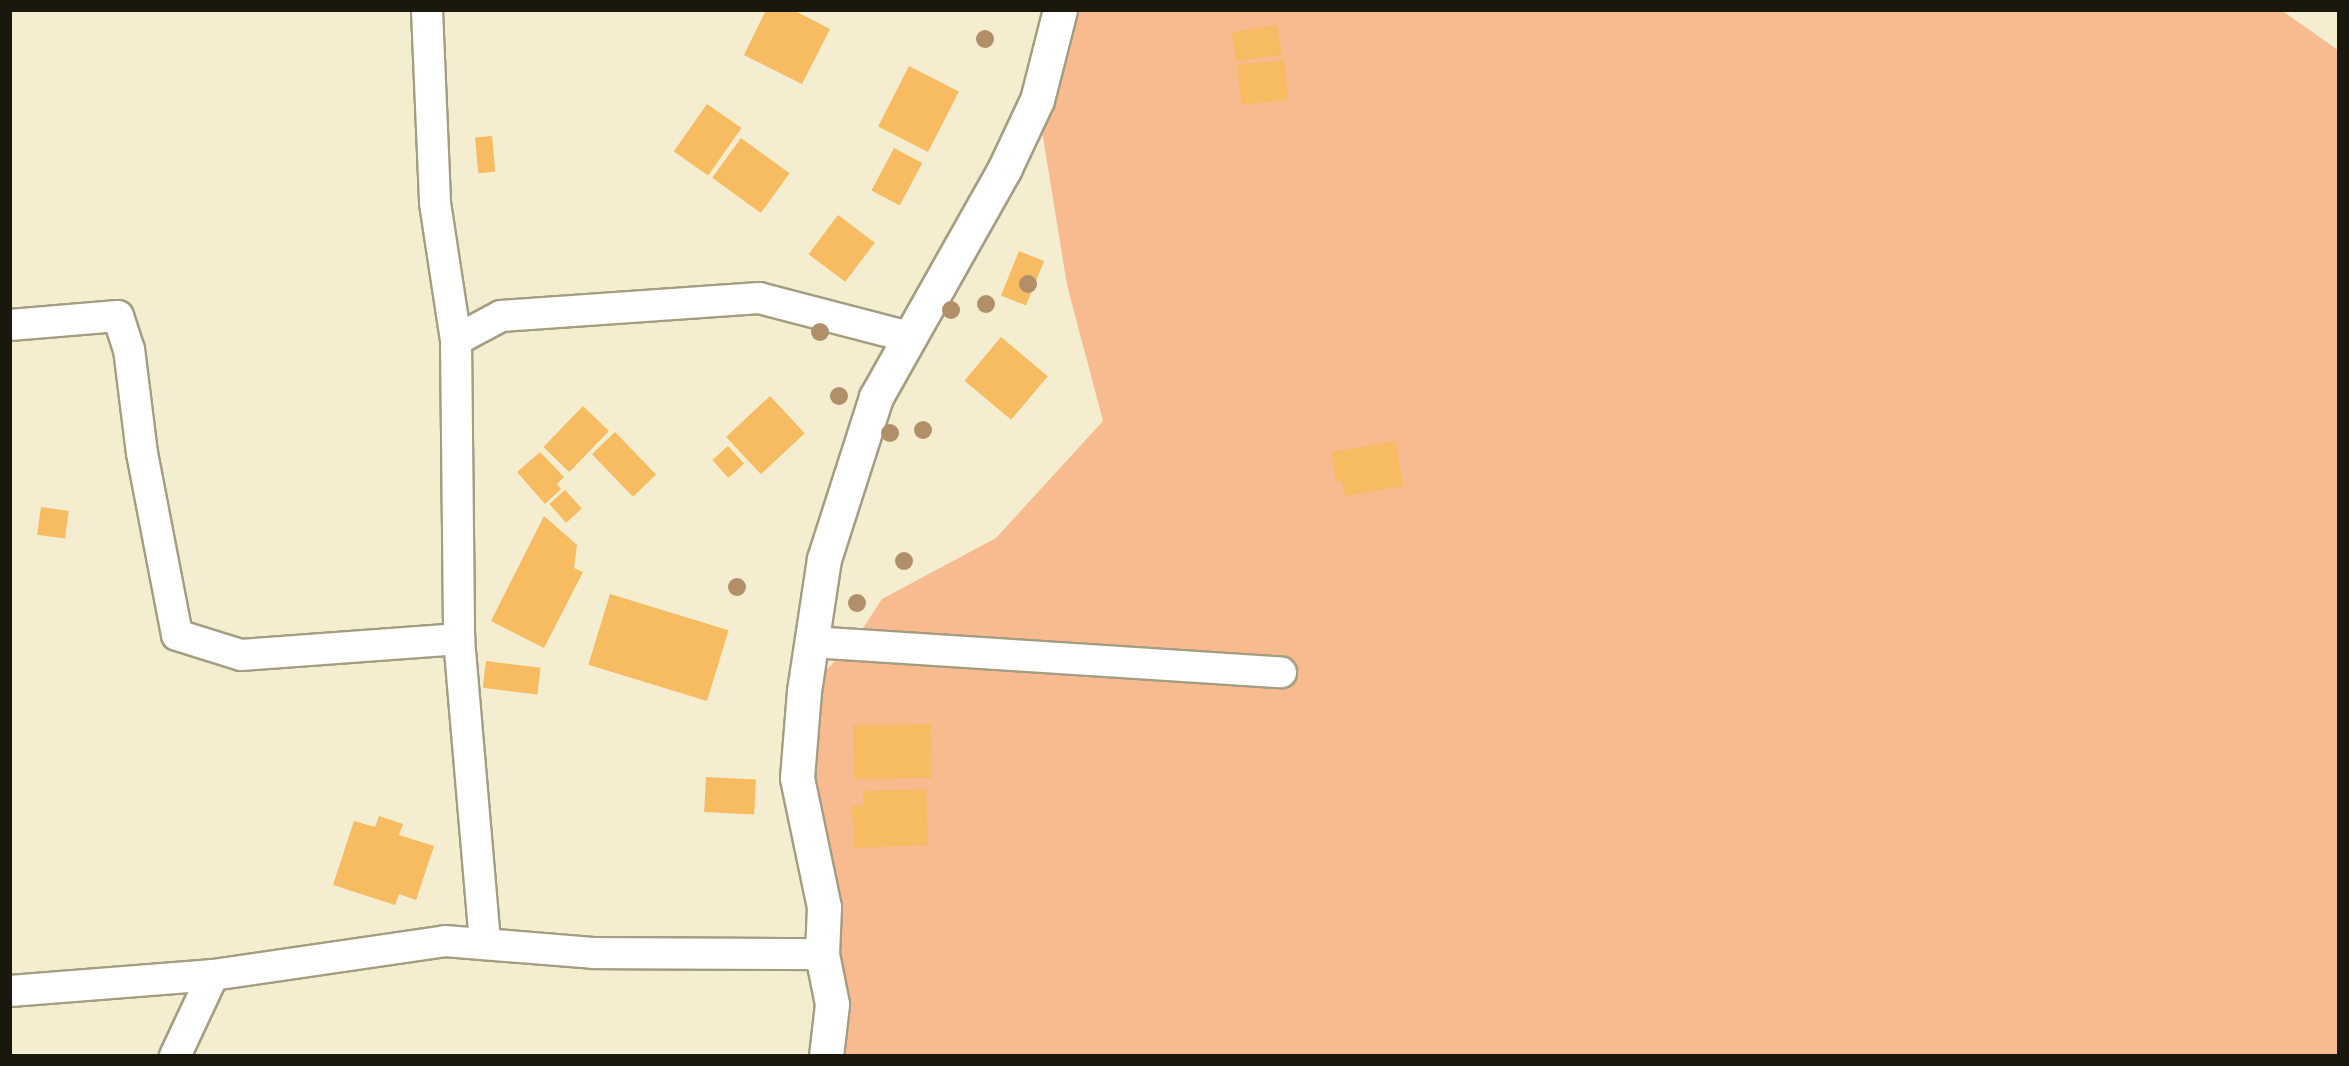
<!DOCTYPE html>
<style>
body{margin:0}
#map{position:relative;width:2349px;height:1066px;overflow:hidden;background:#f5edcf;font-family:Arial,sans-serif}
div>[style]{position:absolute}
.green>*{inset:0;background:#f8ba8f}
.building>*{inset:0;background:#f7bb61;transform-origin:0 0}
.roads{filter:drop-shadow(2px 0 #a49d81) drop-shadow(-2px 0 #a49d81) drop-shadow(0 2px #a49d81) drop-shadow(0 -2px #a49d81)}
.street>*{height:30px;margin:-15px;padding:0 15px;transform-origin:15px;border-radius:15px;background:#fff}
.secondary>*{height:33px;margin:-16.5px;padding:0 16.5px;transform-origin:16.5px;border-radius:16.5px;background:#fff}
.trees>*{width:18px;height:18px;margin:-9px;border-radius:50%;background:#b19069}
span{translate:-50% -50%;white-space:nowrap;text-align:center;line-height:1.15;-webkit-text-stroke:4.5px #fffae8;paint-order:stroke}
.frame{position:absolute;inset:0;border:12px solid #1a170d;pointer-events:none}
</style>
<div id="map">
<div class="green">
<i style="clip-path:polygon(2281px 10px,2338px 50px,2338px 1055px,826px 1055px,804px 691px,852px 645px,882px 599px,996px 538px,1103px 421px,1067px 285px,1037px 100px,1060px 11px)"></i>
</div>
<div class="building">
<i style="clip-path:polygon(766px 10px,793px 10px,830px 29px,802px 84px,744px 55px)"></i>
<i style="left:1277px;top:25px;width:30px;height:46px;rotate:81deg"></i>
<i style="left:1284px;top:60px;width:40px;height:47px;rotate:84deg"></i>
<i style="left:909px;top:66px;width:56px;height:68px;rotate:27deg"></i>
<i style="left:707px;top:104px;width:42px;height:58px;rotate:35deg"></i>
<i style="left:492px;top:136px;width:36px;height:17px;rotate:85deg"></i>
<i style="left:741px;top:138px;width:60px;height:49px;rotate:36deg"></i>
<i style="left:894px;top:148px;width:32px;height:48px;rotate:28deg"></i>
<i style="left:838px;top:215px;width:46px;height:49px;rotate:37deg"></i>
<i style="left:1019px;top:251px;width:27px;height:48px;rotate:22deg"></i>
<i style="left:1001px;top:337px;width:61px;height:57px;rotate:40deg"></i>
<i style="left:770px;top:396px;width:51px;height:60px;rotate:47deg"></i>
<i style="left:583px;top:406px;width:36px;height:57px;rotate:44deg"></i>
<i style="left:615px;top:432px;width:59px;height:32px;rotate:46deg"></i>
<i style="clip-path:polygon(1396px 441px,1403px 486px,1345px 496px,1342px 481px,1336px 482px,1331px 452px)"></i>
<i style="left:728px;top:446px;width:24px;height:21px;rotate:48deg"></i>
<i style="clip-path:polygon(540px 452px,564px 477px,557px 484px,561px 489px,545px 504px,517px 472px)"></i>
<i style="left:565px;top:490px;width:25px;height:21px;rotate:48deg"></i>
<i style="left:41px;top:507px;width:28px;height:28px;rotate:8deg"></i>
<i style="clip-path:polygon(544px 516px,577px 545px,574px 568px,583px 572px,544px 648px,491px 621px)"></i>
<i style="left:610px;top:594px;width:124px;height:74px;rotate:17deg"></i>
<i style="left:486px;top:661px;width:55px;height:27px;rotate:7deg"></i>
<i style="left:931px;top:724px;width:54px;height:78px;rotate:89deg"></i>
<i style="left:706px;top:777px;width:50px;height:35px;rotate:3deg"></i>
<i style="clip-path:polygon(926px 789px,928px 845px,854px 848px,852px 806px,864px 805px,863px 791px)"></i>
<i style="clip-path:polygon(379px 816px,403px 824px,399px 835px,434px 846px,416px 900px,399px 894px,395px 905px,333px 885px,354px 821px,375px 827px)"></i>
</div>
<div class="roads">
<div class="street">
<i style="left:427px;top:10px;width:193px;rotate:87.6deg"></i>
<i style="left:435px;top:203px;width:139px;rotate:81.3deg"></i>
<i style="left:456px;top:340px;width:299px;rotate:89.4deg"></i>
<i style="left:459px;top:639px;width:306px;rotate:85.1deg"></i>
<i style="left:10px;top:325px;width:108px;rotate:-4.8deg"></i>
<i style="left:118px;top:316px;width:35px;rotate:72deg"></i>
<i style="left:129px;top:349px;width:105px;rotate:82.9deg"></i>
<i style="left:142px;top:453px;width:185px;rotate:79.1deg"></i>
<i style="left:177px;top:635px;width:67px;rotate:17.4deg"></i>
<i style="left:241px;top:655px;width:219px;rotate:-4.2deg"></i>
<i style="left:456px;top:340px;width:51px;rotate:-28.1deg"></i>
<i style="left:501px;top:316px;width:259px;rotate:-4deg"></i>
<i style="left:759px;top:298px;width:155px;rotate:14.6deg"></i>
<i style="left:811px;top:642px;width:471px;rotate:3.7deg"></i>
<i style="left:10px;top:991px;width:204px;rotate:-4.5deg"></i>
<i style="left:213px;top:975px;width:234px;rotate:-8.3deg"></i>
<i style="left:445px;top:941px;width:148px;rotate:4.6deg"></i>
<i style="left:593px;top:953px;width:229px;rotate:0.3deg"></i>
<i style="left:175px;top:1056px;width:89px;rotate:-64.9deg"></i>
</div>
<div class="secondary">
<i style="left:826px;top:1056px;width:52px;rotate:-83.4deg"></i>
<i style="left:832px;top:1004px;width:51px;rotate:-101.3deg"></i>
<i style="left:822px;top:954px;width:47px;rotate:-87.6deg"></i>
<i style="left:824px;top:907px;width:132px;rotate:-101.8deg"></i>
<i style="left:797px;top:778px;width:87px;rotate:-85.4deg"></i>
<i style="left:804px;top:691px;width:134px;rotate:-81.4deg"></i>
<i style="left:824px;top:559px;width:170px;rotate:-72.2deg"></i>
<i style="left:876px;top:397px;width:261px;rotate:-60.6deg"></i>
<i style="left:1004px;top:170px;width:77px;rotate:-64.8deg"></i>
<i style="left:1037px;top:100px;width:93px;rotate:-75.7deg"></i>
</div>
</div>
<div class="trees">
<i style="left:985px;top:39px"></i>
<i style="left:1028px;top:284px"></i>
<i style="left:986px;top:304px"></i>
<i style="left:951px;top:310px"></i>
<i style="left:820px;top:332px"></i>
<i style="left:839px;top:396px"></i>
<i style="left:923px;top:430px"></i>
<i style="left:890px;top:433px"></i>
<i style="left:904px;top:561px"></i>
<i style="left:737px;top:587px"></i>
<i style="left:857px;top:603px"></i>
</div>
<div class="frame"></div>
</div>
